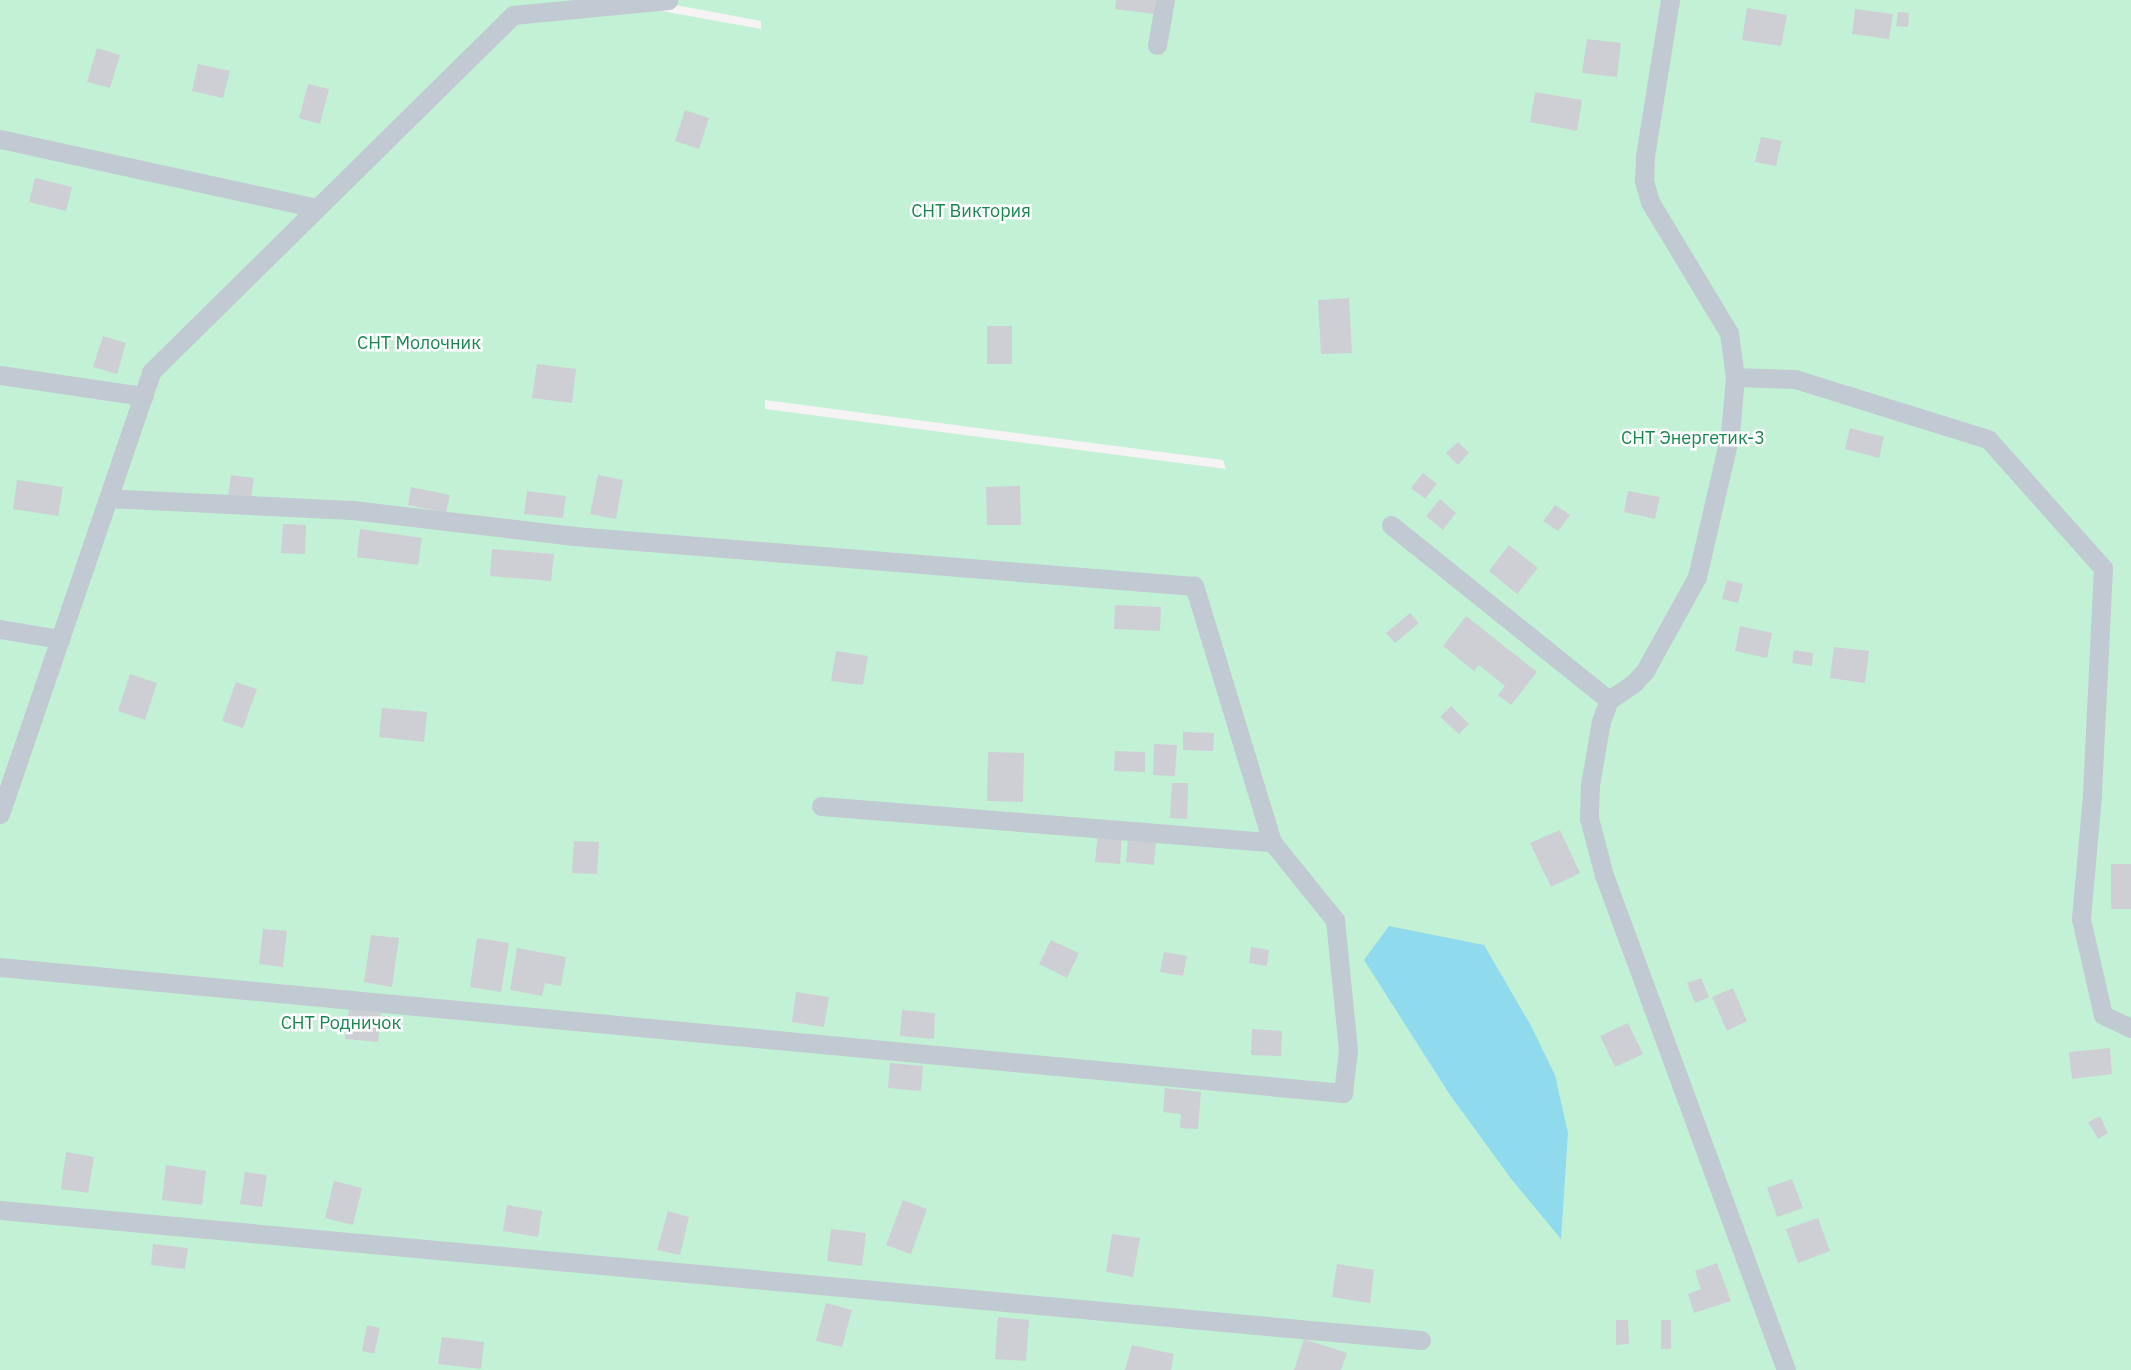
<!DOCTYPE html>
<html>
<head>
<meta charset="utf-8">
<style>
	body { margin:0 }
	#map { position:relative; width:2131px; height:1370px; overflow:hidden; background:#f5f3f3; font-family:"IBM Plex Sans",sans-serif }
	div>[style] { position:absolute }
	.green>* { inset:0; background:#c3f1d5 }
	.water>* { inset:0; background:#90daee }
	.building>* { inset:0; background:#cdcfd5 }
	.lane>* { height:19px; margin:-9.5px; padding:0 9.5px; transform-origin:9.5px; border-radius:9.5px; background:#c1cad2 }
	span { translate:-50% -50%; white-space:nowrap; text-align:center; line-height:1.15; -webkit-text-stroke:5px #fff; paint-order:stroke }
	.park-label { font-size:18px; color:#17864f }
</style>
</head>
<body>
<div id="map">
	<div class="green">
		<i style="clip-path:polygon(evenodd,0 0,601px 0,761px 29px,761px 21px,649px 0,2131px 0,2131px 1370px,0 1370px,0 0,765px 400px,1223px 460px,1226px 469px,765px 409px,765px 400px)"></i>
	</div>
	<div class="water">
		<i style="clip-path:polygon(1389px 926px,1484px 945px,1530px 1024px,1555px 1075px,1568px 1133px,1561px 1239px,1512px 1180px,1450px 1095px,1364px 960px)"></i>
	</div>
	<div class="building">
		<i style="clip-path:polygon(1116px 0,1156px 0,1154px 14px,1115px 9px)"></i>
		<i style="clip-path:polygon(1747px 8px,1787px 15px,1781px 46px,1742px 40px)"></i>
		<i style="clip-path:polygon(1855px 9px,1893px 14px,1889px 39px,1852px 34px)"></i>
		<i style="clip-path:polygon(1898px 12px,1909px 13px,1908px 27px,1896px 26px)"></i>
		<i style="clip-path:polygon(1587px 39px,1621px 43px,1617px 77px,1582px 73px)"></i>
		<i style="clip-path:polygon(97px 48px,120px 55px,110px 88px,87px 82px)"></i>
		<i style="clip-path:polygon(198px 64px,230px 71px,223px 98px,192px 91px)"></i>
		<i style="clip-path:polygon(308px 84px,329px 89px,320px 124px,299px 118px)"></i>
		<i style="clip-path:polygon(1535px 92px,1582px 100px,1577px 131px,1530px 122px)"></i>
		<i style="clip-path:polygon(685px 110px,709px 118px,699px 149px,675px 141px)"></i>
		<i style="clip-path:polygon(1761px 137px,1782px 141px,1776px 166px,1755px 162px)"></i>
		<i style="clip-path:polygon(35px 178px,72px 187px,66px 211px,29px 202px)"></i>
		<i style="clip-path:polygon(1349px 298px,1352px 353px,1321px 354px,1318px 300px)"></i>
		<i style="clip-path:polygon(987px 326px,1012px 326px,1012px 364px,987px 364px)"></i>
		<i style="clip-path:polygon(103px 336px,126px 343px,117px 374px,93px 367px)"></i>
		<i style="clip-path:polygon(537px 364px,576px 369px,572px 403px,532px 398px)"></i>
		<i style="clip-path:polygon(1850px 428px,1884px 437px,1879px 458px,1845px 449px)"></i>
		<i style="clip-path:polygon(1458px 442px,1469px 453px,1458px 465px,1446px 453px)"></i>
		<i style="clip-path:polygon(1423px 473px,1437px 484px,1425px 499px,1411px 488px)"></i>
		<i style="clip-path:polygon(231px 475px,254px 478px,251px 498px,228px 495px)"></i>
		<i style="clip-path:polygon(598px 475px,623px 480px,616px 519px,590px 514px)"></i>
		<i style="clip-path:polygon(17px 480px,63px 487px,58px 516px,13px 509px)"></i>
		<i style="clip-path:polygon(1020px 486px,1021px 525px,987px 525px,986px 487px)"></i>
		<i style="clip-path:polygon(411px 487px,450px 495px,446px 513px,408px 505px)"></i>
		<i style="clip-path:polygon(527px 491px,566px 496px,563px 518px,524px 514px)"></i>
		<i style="clip-path:polygon(1628px 491px,1660px 497px,1655px 519px,1624px 512px)"></i>
		<i style="clip-path:polygon(1440px 499px,1456px 513px,1443px 530px,1426px 516px)"></i>
		<i style="clip-path:polygon(1555px 505px,1570px 515px,1558px 531px,1543px 521px)"></i>
		<i style="clip-path:polygon(283px 524px,306px 525px,305px 554px,281px 553px)"></i>
		<i style="clip-path:polygon(360px 529px,422px 538px,418px 565px,357px 557px)"></i>
		<i style="clip-path:polygon(1509px 545px,1538px 568px,1517px 594px,1489px 571px)"></i>
		<i style="clip-path:polygon(492px 549px,554px 554px,551px 581px,490px 576px)"></i>
		<i style="clip-path:polygon(1727px 580px,1743px 584px,1738px 603px,1722px 599px)"></i>
		<i style="clip-path:polygon(1115px 605px,1161px 607px,1160px 631px,1114px 629px)"></i>
		<i style="clip-path:polygon(1410px 613px,1419px 623px,1395px 643px,1386px 633px)"></i>
		<i style="clip-path:polygon(1466px 616px,1537px 672px,1511px 705px,1498px 695px,1505px 686px,1479px 665px,1474px 671px,1443px 646px)"></i>
		<i style="clip-path:polygon(1740px 626px,1772px 633px,1767px 658px,1735px 651px)"></i>
		<i style="clip-path:polygon(1834px 647px,1869px 651px,1865px 683px,1830px 678px)"></i>
		<i style="clip-path:polygon(1794px 650px,1813px 653px,1812px 666px,1792px 663px)"></i>
		<i style="clip-path:polygon(836px 651px,868px 656px,863px 685px,831px 681px)"></i>
		<i style="clip-path:polygon(130px 674px,157px 683px,145px 720px,118px 711px)"></i>
		<i style="clip-path:polygon(236px 682px,257px 689px,243px 728px,222px 721px)"></i>
		<i style="clip-path:polygon(1451px 706px,1469px 724px,1459px 734px,1440px 717px)"></i>
		<i style="clip-path:polygon(382px 708px,427px 712px,424px 742px,379px 737px)"></i>
		<i style="clip-path:polygon(1183px 732px,1214px 733px,1213px 751px,1183px 750px)"></i>
		<i style="clip-path:polygon(1154px 744px,1177px 745px,1175px 776px,1153px 775px)"></i>
		<i style="clip-path:polygon(1115px 751px,1145px 752px,1145px 772px,1114px 771px)"></i>
		<i style="clip-path:polygon(988px 752px,1024px 753px,1023px 802px,987px 801px)"></i>
		<i style="clip-path:polygon(1172px 783px,1188px 783px,1187px 819px,1170px 818px)"></i>
		<i style="clip-path:polygon(1560px 830px,1580px 873px,1551px 887px,1530px 843px)"></i>
		<i style="clip-path:polygon(1098px 832px,1122px 834px,1120px 864px,1095px 862px)"></i>
		<i style="clip-path:polygon(1128px 838px,1156px 840px,1154px 865px,1126px 862px)"></i>
		<i style="clip-path:polygon(574px 841px,599px 842px,597px 874px,572px 873px)"></i>
		<i style="clip-path:polygon(2111px 864px,2131px 864px,2131px 909px,2111px 909px)"></i>
		<i style="clip-path:polygon(263px 929px,287px 931px,283px 967px,259px 964px)"></i>
		<i style="clip-path:polygon(371px 935px,399px 938px,392px 987px,364px 982px)"></i>
		<i style="clip-path:polygon(477px 938px,509px 943px,501px 992px,470px 987px)"></i>
		<i style="clip-path:polygon(1051px 940px,1079px 953px,1067px 978px,1039px 964px)"></i>
		<i style="clip-path:polygon(1251px 947px,1269px 950px,1267px 966px,1249px 963px)"></i>
		<i style="clip-path:polygon(517px 948px,566px 957px,561px 986px,545px 983px,542px 996px,510px 990px)"></i>
		<i style="clip-path:polygon(1164px 952px,1187px 956px,1183px 976px,1160px 972px)"></i>
		<i style="clip-path:polygon(1701px 978px,1709px 997px,1695px 1003px,1687px 983px)"></i>
		<i style="clip-path:polygon(1733px 988px,1747px 1021px,1727px 1031px,1712px 997px)"></i>
		<i style="clip-path:polygon(796px 992px,829px 997px,824px 1027px,792px 1022px)"></i>
		<i style="clip-path:polygon(349px 1009px,381px 1013px,378px 1042px,345px 1039px)"></i>
		<i style="clip-path:polygon(902px 1010px,935px 1013px,934px 1039px,900px 1036px)"></i>
		<i style="clip-path:polygon(1628px 1023px,1643px 1054px,1615px 1067px,1600px 1036px)"></i>
		<i style="clip-path:polygon(1252px 1029px,1282px 1031px,1281px 1056px,1251px 1055px)"></i>
		<i style="clip-path:polygon(2110px 1048px,2112px 1074px,2072px 1079px,2069px 1052px)"></i>
		<i style="clip-path:polygon(890px 1063px,923px 1066px,921px 1091px,888px 1088px)"></i>
		<i style="clip-path:polygon(1165px 1088px,1201px 1092px,1198px 1129px,1180px 1128px,1181px 1114px,1163px 1112px)"></i>
		<i style="clip-path:polygon(2100px 1116px,2108px 1133px,2098px 1139px,2088px 1122px)"></i>
		<i style="clip-path:polygon(66px 1152px,94px 1157px,88px 1193px,61px 1189px)"></i>
		<i style="clip-path:polygon(166px 1165px,206px 1171px,202px 1205px,162px 1200px)"></i>
		<i style="clip-path:polygon(245px 1172px,267px 1175px,262px 1207px,240px 1204px)"></i>
		<i style="clip-path:polygon(1792px 1179px,1803px 1208px,1777px 1217px,1767px 1188px)"></i>
		<i style="clip-path:polygon(334px 1181px,362px 1188px,353px 1225px,325px 1218px)"></i>
		<i style="clip-path:polygon(903px 1200px,927px 1209px,911px 1254px,886px 1245px)"></i>
		<i style="clip-path:polygon(507px 1205px,542px 1211px,538px 1237px,503px 1231px)"></i>
		<i style="clip-path:polygon(668px 1211px,689px 1217px,680px 1255px,657px 1250px)"></i>
		<i style="clip-path:polygon(1818px 1218px,1830px 1251px,1798px 1263px,1786px 1229px)"></i>
		<i style="clip-path:polygon(831px 1229px,866px 1233px,862px 1266px,827px 1261px)"></i>
		<i style="clip-path:polygon(1112px 1234px,1140px 1238px,1133px 1277px,1106px 1272px)"></i>
		<i style="clip-path:polygon(153px 1244px,188px 1248px,185px 1269px,151px 1265px)"></i>
		<i style="clip-path:polygon(1717px 1263px,1731px 1301px,1694px 1313px,1688px 1294px,1701px 1289px,1695px 1271px)"></i>
		<i style="clip-path:polygon(1337px 1264px,1374px 1270px,1370px 1303px,1332px 1297px)"></i>
		<i style="clip-path:polygon(826px 1303px,852px 1310px,842px 1347px,816px 1341px)"></i>
		<i style="clip-path:polygon(998px 1317px,1029px 1320px,1026px 1361px,995px 1359px)"></i>
		<i style="clip-path:polygon(1616px 1320px,1628px 1320px,1629px 1344px,1616px 1345px)"></i>
		<i style="clip-path:polygon(1661px 1320px,1671px 1320px,1671px 1349px,1661px 1349px)"></i>
		<i style="clip-path:polygon(367px 1325px,380px 1328px,374px 1354px,362px 1351px)"></i>
		<i style="clip-path:polygon(442px 1337px,484px 1342px,481px 1369px,438px 1364px)"></i>
		<i style="clip-path:polygon(1304px 1339px,1347px 1353px,1341px 1370px,1294px 1370px)"></i>
		<i style="clip-path:polygon(1132px 1345px,1174px 1354px,1171px 1370px,1125px 1370px)"></i>
	</div>
	<div class="lane">
		<i style="left:1670px;top:0;width:158px;rotate:99.1deg"></i>
		<i style="left:1645px;top:156px;width:25px;rotate:92deg"></i>
		<i style="left:1644px;top:181px;width:22px;rotate:74deg"></i>
		<i style="left:1650px;top:202px;width:153px;rotate:58.9deg"></i>
		<i style="left:1729px;top:333px;width:44px;rotate:82.2deg"></i>
		<i style="left:1735px;top:377px;width:57px;rotate:95deg"></i>
		<i style="left:1730px;top:434px;width:147px;rotate:103deg"></i>
		<i style="left:1697px;top:577px;width:107px;rotate:119deg"></i>
		<i style="left:1645px;top:671px;width:16px;rotate:133deg"></i>
		<i style="left:1634px;top:683px;width:30px;rotate:146deg"></i>
		<i style="left:1609px;top:700px;width:22px;rotate:111deg"></i>
		<i style="left:1601px;top:721px;width:65px;rotate:99.8deg"></i>
		<i style="left:1590px;top:785px;width:33px;rotate:92deg"></i>
		<i style="left:1589px;top:818px;width:59px;rotate:75.3deg"></i>
		<i style="left:1604px;top:875px;width:527px;rotate:69.81deg"></i>
		<i style="left:1157px;top:45px;width:46px;rotate:-79.9deg"></i>
		<i style="left:0;top:139px;width:323px;rotate:12.3deg"></i>
		<i style="left:0;top:375px;width:145px;rotate:8.4deg"></i>
		<i style="left:1735px;top:377px;width:60px;rotate:1.9deg"></i>
		<i style="left:1795px;top:379px;width:202px;rotate:17.3deg"></i>
		<i style="left:1988px;top:439px;width:173px;rotate:48.3deg"></i>
		<i style="left:2103px;top:568px;width:227px;rotate:92.8deg"></i>
		<i style="left:2092px;top:795px;width:124px;rotate:95.1deg"></i>
		<i style="left:2081px;top:919px;width:98px;rotate:77.1deg"></i>
		<i style="left:2103px;top:1015px;width:31px;rotate:25deg"></i>
		<i style="left:1391px;top:525px;width:280px;rotate:38.8deg"></i>
		<i style="left:0;top:629px;width:61px;rotate:9.5deg"></i>
		<i style="left:821px;top:806px;width:452px;rotate:4.6deg"></i>
		<i style="left:0;top:814px;width:467px;rotate:-71.1deg"></i>
		<i style="left:151px;top:372px;width:508px;rotate:-44.6deg"></i>
		<i style="left:513px;top:15px;width:156px;rotate:-5.5deg"></i>
		<i style="left:0;top:967px;width:1349px;rotate:5.36deg"></i>
		<i style="left:1343px;top:1093px;width:43px;rotate:-83.4deg"></i>
		<i style="left:1348px;top:1050px;width:131px;rotate:-95.7deg"></i>
		<i style="left:1335px;top:920px;width:100px;rotate:-128.9deg"></i>
		<i style="left:1272px;top:842px;width:268px;rotate:-106.9deg"></i>
		<i style="left:1194px;top:586px;width:622px;rotate:-175.39deg"></i>
		<i style="left:574px;top:536px;width:225px;rotate:-173.3deg"></i>
		<i style="left:351px;top:510px;width:243px;rotate:-177.2deg"></i>
		<i style="left:0;top:1210px;width:1427px;rotate:5.23deg"></i>
	</div>
	<div class="park-label">
		<span style="left:971px;top:211px">СНТ Виктория</span>
		<span style="left:419px;top:343px">СНТ Молочник</span>
		<span style="left:1693px;top:438px">СНТ Энергетик-3</span>
		<span style="left:341px;top:1023px">СНТ Родничок</span>
	</div>
</div>
</body>
</html>
